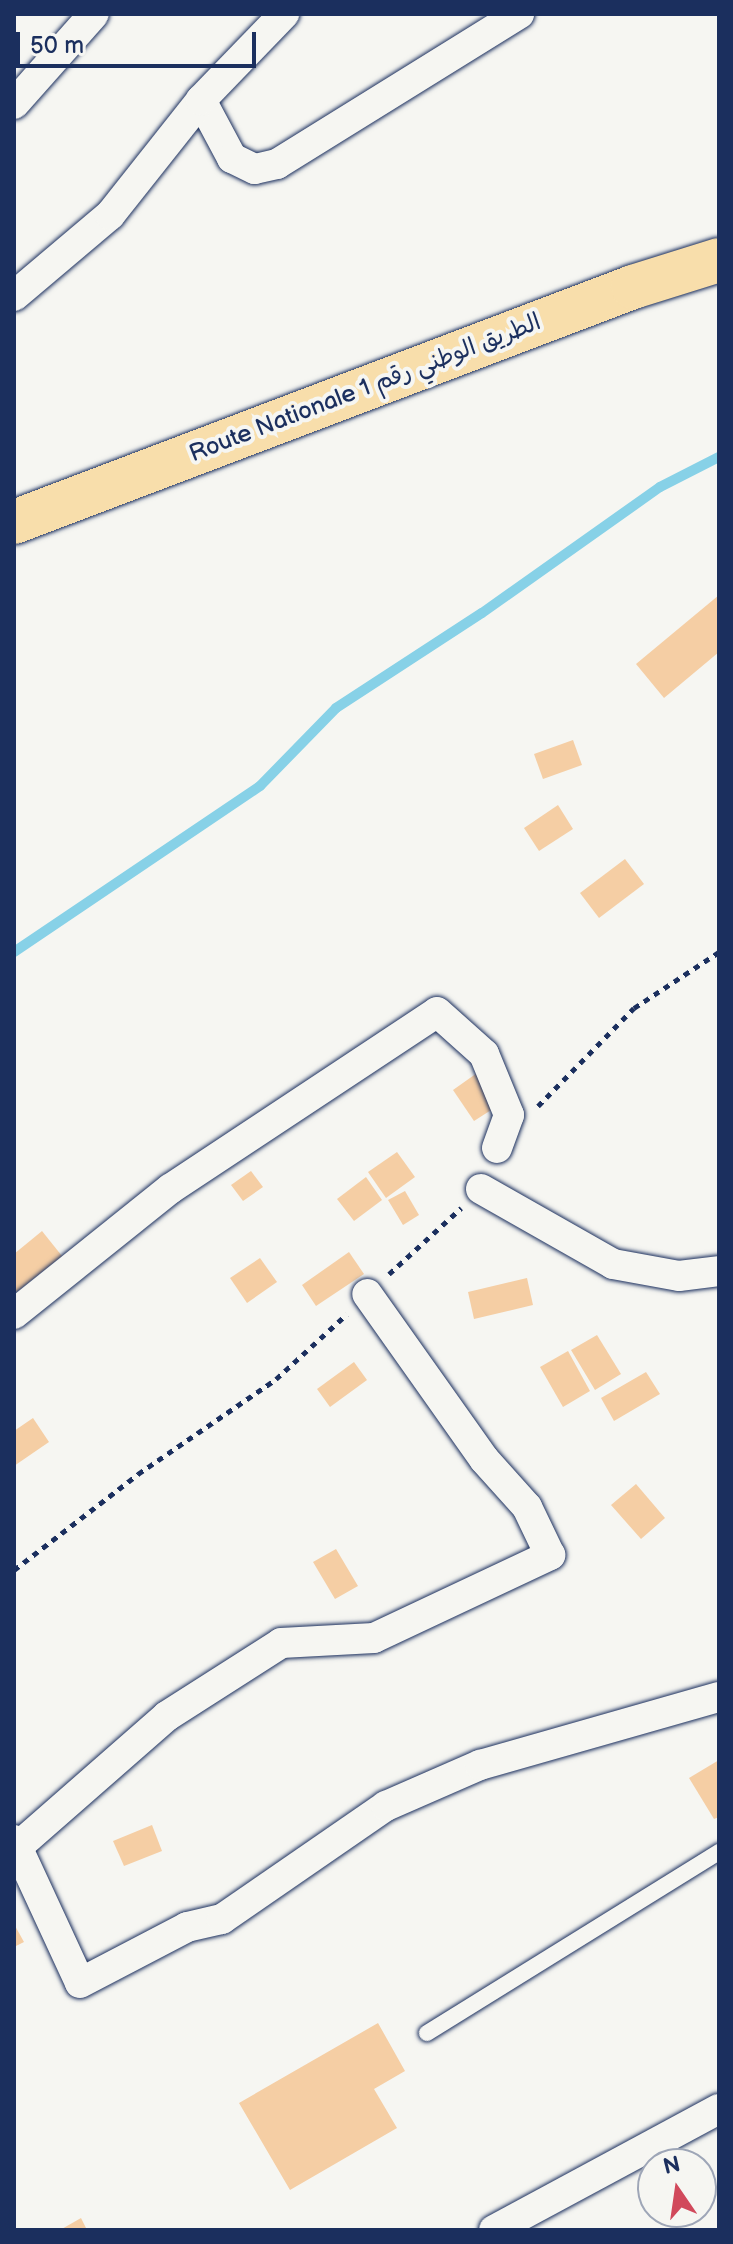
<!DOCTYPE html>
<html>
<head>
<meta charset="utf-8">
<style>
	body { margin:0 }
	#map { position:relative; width:733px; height:2244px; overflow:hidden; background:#f6f6f2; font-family:"Balsamiq Sans","Playpen Sans Arabic",sans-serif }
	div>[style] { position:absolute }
	.stream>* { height:10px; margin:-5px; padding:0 5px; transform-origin:5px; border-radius:5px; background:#87d1e7 }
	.building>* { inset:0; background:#f5cea4 }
	.path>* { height:5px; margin-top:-2.5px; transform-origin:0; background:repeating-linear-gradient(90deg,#1b2f5e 0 6px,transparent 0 12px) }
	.roads { filter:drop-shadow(0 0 2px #1b2f5e) drop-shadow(0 0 2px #1b2f5e) }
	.lane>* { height:16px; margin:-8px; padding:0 8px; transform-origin:8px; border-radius:8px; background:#f6f6f2 }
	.street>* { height:30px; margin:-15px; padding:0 15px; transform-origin:15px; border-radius:15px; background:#f6f6f2 }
	.highway>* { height:44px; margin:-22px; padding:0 22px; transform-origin:22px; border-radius:22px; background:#f8deab }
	span { translate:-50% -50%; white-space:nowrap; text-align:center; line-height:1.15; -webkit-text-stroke:8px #f6f6f2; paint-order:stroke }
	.street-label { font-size:24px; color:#1b2f5e }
	.frame { position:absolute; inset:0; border:16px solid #1b2f5e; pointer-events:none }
	.north { position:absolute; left:637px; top:2148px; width:80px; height:80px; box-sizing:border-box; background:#f6f6f2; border:2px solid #9ea6b7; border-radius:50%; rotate:347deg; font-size:22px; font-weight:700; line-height:32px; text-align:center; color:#1b2f5e }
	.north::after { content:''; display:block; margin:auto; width:28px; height:36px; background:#d1495b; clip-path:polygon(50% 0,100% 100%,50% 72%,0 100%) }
	.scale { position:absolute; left:16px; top:32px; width:240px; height:36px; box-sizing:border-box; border:4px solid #1b2f5e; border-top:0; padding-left:10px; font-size:24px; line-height:28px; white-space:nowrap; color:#1b2f5e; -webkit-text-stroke:6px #f6f6f2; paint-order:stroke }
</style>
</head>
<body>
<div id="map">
	<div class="stream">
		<i style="left:14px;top:952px;width:297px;rotate:-34deg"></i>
		<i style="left:260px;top:786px;width:109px;rotate:-45.7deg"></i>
		<i style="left:336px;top:708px;width:174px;rotate:-33.1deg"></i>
		<i style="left:482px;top:613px;width:218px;rotate:-35.3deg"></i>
		<i style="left:660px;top:487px;width:66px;rotate:-27deg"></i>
	</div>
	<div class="building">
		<i style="clip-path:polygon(719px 595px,719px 652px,664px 698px,636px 664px)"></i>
		<i style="clip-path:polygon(573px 740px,582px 765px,543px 779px,534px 754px)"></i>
		<i style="clip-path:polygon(558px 805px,573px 829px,539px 851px,524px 828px)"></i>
		<i style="clip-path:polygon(625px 859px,644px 884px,599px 918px,580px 893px)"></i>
		<i style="clip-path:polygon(477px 1073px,499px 1105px,474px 1121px,453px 1090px)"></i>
		<i style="clip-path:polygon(397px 1152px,415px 1177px,386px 1198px,368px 1172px)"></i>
		<i style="clip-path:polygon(251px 1171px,263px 1187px,243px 1201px,231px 1185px)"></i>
		<i style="clip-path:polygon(366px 1177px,382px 1200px,354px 1221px,337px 1199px)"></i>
		<i style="clip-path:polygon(405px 1191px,419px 1215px,403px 1225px,388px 1200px)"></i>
		<i style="clip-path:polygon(42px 1231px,62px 1256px,14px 1294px,14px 1254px)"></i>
		<i style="clip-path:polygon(349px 1252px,364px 1274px,316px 1306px,302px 1285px)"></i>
		<i style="clip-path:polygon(260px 1258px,277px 1282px,247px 1303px,230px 1278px)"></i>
		<i style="clip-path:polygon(527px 1278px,533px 1305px,474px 1319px,468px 1292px)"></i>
		<i style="clip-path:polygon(597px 1335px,621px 1374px,595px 1390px,571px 1350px)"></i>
		<i style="clip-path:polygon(568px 1351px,590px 1391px,563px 1407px,540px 1367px)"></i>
		<i style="clip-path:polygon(354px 1362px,367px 1380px,330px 1407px,317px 1389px)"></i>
		<i style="clip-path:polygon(646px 1372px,660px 1394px,614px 1421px,601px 1398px)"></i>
		<i style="clip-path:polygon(33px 1418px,49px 1442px,14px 1466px,14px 1431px)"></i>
		<i style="clip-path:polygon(636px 1484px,665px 1518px,641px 1539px,611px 1505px)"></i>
		<i style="clip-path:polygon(336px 1549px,358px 1586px,335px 1599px,313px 1562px)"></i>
		<i style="clip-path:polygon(719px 1760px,719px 1817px,714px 1819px,689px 1778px)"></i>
		<i style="clip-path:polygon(152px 1825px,162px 1851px,124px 1866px,113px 1841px)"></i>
		<i style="clip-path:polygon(14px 1924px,24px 1942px,14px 1947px)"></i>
		<i style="clip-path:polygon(378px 2023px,405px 2071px,374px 2089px,397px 2128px,290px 2190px,239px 2103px)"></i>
		<i style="clip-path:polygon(81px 2218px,87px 2230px,60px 2230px)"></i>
	</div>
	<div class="path">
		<i style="left:538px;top:1106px;width:137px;rotate:-45.6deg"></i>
		<i style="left:634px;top:1008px;width:102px;rotate:-33.4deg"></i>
		<i style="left:389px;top:1274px;width:98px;rotate:-42.5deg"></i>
		<i style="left:14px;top:1570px;width:157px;rotate:-37.7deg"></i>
		<i style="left:138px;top:1474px;width:168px;rotate:-34.5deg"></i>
		<i style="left:276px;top:1379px;width:96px;rotate:-42.5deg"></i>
	</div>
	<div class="roads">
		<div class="lane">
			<i style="left:427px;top:2033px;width:344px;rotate:-31.8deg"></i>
		</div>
		<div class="street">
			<i style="left:201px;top:100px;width:66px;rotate:61.9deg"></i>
			<i style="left:232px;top:158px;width:25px;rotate:26deg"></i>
			<i style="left:255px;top:169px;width:23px;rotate:-13deg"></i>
			<i style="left:277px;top:164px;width:285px;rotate:-31.8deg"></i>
			<i style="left:14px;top:104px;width:120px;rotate:-48.4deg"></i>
			<i style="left:14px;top:296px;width:126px;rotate:-40.2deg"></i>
			<i style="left:110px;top:215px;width:147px;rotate:-51.6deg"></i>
			<i style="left:201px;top:100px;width:120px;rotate:-46deg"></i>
			<i style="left:481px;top:1189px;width:152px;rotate:29.6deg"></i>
			<i style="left:613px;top:1264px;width:67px;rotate:10.3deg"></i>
			<i style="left:679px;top:1276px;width:40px;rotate:-7.1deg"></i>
			<i style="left:14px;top:1314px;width:200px;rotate:-38.7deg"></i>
			<i style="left:170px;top:1189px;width:320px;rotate:-33.5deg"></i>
			<i style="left:437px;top:1012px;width:63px;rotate:41.8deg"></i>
			<i style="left:484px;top:1054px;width:66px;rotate:67.7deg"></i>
			<i style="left:509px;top:1115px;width:35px;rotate:110deg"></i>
			<i style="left:14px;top:1840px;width:157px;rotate:65.2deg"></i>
			<i style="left:80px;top:1983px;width:121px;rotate:-27.6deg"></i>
			<i style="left:187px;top:1927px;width:36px;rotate:-13deg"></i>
			<i style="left:222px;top:1919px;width:199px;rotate:-34.6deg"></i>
			<i style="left:386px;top:1806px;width:103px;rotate:-23.6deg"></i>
			<i style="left:480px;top:1765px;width:248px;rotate:-15.9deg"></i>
			<i style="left:14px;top:1850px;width:203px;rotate:-41.2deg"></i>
			<i style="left:167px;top:1716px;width:135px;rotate:-32.6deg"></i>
			<i style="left:281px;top:1643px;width:93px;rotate:-3.1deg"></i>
			<i style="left:374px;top:1638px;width:195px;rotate:-25.2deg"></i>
			<i style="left:550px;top:1555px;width:53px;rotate:-115.6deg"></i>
			<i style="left:527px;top:1507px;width:64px;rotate:-131.9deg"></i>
			<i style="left:484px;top:1459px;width:202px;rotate:-125.3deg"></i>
			<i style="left:494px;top:2230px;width:255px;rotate:-28.3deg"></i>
		</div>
		<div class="highway">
			<i style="left:14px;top:522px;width:662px;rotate:-20.79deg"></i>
			<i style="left:633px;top:287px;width:90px;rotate:-17.4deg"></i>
		</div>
	</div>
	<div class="street-label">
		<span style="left:365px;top:388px;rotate:-21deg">Route Nationale الطريق الوطني رقم 1</span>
	</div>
	<div class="frame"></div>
	<div class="north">N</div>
	<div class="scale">50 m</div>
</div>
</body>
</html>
